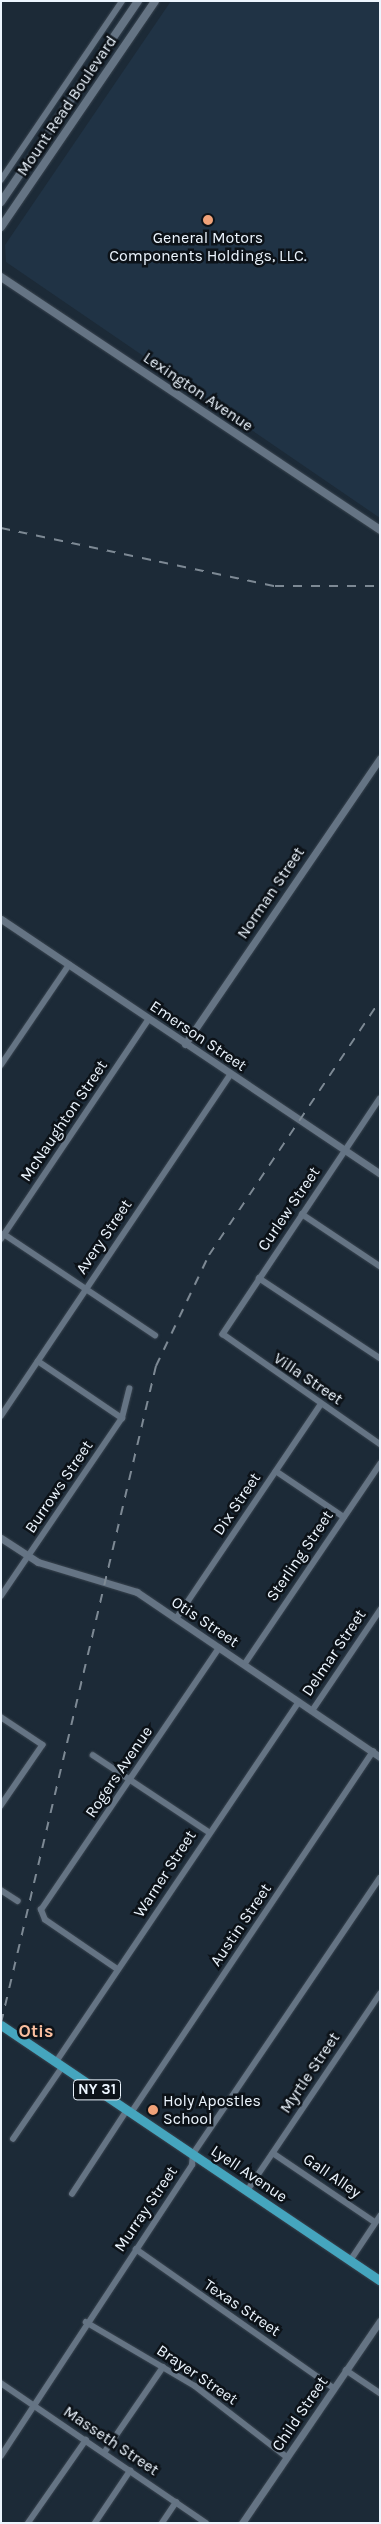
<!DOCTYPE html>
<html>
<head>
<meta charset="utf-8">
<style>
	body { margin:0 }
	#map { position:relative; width:381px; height:2524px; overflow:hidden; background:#1c2a37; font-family:Karla,sans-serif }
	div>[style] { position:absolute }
	.built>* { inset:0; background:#203345 }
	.roads { filter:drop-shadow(0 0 1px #39444f) drop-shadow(0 0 1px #39444f) }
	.minor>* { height:5.5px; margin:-2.75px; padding:0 2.75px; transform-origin:2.75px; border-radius:2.75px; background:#657484 }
	.tertiary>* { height:7px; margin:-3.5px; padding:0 3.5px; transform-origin:3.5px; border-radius:3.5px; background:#657484 }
	.secondary>* { height:8px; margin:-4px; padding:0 4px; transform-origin:4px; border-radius:4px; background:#657484 }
	.primary>* { height:9px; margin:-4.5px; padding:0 4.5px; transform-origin:4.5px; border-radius:4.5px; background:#45a5be }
	.rail>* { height:2px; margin-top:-1px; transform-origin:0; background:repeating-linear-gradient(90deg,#7d8994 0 9px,transparent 0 18px) }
	.dots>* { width:14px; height:14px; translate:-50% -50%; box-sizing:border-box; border:2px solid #0c1218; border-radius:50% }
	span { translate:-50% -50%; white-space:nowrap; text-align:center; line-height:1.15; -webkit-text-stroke:5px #0c1218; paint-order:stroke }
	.shield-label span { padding:1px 4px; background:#0c1218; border:1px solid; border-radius:4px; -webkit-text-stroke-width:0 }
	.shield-label { font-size:15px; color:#ecf5fe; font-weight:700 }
	.street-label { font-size:16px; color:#ecf5fe }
	.poi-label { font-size:16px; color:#ecf5fe }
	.left { translate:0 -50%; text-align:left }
	.neighbourhood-label { font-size:18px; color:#f9be9f; font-weight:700 }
	.frame { position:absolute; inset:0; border:2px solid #ecf5fe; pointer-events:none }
</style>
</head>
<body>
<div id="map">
	<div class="built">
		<i style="clip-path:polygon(171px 1px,380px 1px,380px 518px,6px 262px,5px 245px)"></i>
	</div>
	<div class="roads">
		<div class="minor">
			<i style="left:1px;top:180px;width:216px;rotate:-55.9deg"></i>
			<i style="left:1px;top:1065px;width:121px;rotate:-55.8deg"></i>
			<i style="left:380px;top:1099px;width:283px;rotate:123.7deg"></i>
			<i style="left:223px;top:1334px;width:192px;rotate:35deg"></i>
			<i style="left:302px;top:1214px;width:94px;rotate:33.7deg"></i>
			<i style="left:4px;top:1234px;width:182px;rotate:33.8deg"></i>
			<i style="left:1px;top:1239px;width:265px;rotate:-56.1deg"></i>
			<i style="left:259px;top:1278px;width:145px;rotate:33.5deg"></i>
			<i style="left:38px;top:1361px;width:102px;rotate:34.2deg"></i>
			<i style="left:1px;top:1416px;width:412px;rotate:-56.1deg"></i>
			<i style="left:276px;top:1471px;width:82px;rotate:34.1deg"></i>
			<i style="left:1px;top:1596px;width:215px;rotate:-55.8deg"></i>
			<i style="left:122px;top:1418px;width:30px;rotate:-76deg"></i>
			<i style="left:176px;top:1619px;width:259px;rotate:-56deg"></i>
			<i style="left:244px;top:1665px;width:243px;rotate:-55.9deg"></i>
			<i style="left:312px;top:1711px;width:122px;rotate:-56deg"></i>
			<i style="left:1px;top:1717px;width:50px;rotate:33.7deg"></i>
			<i style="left:43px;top:1745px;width:74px;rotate:124.5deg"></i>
			<i style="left:93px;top:1755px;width:139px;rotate:33.6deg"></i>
			<i style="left:1px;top:1890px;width:20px;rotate:33deg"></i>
			<i style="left:118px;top:1970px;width:88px;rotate:-145.6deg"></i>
			<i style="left:45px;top:1920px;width:11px;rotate:-112deg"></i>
			<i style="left:41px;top:1910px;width:317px;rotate:-55.8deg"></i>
			<i style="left:56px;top:2062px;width:434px;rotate:-56deg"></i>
			<i style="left:131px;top:2113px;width:435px;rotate:-56.2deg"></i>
			<i style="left:13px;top:2139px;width:88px;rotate:-55.6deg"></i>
			<i style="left:273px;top:2153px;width:123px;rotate:34.1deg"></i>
			<i style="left:247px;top:2191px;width:238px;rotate:-56deg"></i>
			<i style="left:72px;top:2194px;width:100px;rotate:-56.8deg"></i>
			<i style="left:136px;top:2249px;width:242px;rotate:35.1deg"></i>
			<i style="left:350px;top:2261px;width:54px;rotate:-56.3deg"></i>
			<i style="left:86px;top:2322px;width:126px;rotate:30.4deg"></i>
			<i style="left:195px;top:2386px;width:116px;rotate:37.7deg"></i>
			<i style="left:346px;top:2370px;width:41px;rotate:34.1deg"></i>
			<i style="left:1px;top:2383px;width:248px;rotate:34.3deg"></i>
			<i style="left:104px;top:2453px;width:104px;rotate:-55.5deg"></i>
			<i style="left:1px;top:2456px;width:348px;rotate:-56.7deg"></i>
			<i style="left:192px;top:2165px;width:11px;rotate:-85deg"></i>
			<i style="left:193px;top:2154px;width:333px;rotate:-55.9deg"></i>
			<i style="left:28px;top:2523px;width:101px;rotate:-55.1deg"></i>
			<i style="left:95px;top:2523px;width:63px;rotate:-56.1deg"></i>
			<i style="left:162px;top:2523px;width:25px;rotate:-56deg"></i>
		</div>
		<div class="tertiary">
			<i style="left:1px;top:919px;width:457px;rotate:33.9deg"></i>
			<i style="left:185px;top:1044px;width:346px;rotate:-55.7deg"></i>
			<i style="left:1px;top:1538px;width:44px;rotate:33deg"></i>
			<i style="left:38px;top:1562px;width:103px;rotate:16.9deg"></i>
			<i style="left:137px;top:1592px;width:294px;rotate:34.2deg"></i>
			<i style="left:242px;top:2523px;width:245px;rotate:-55.7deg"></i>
		</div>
		<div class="secondary">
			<i style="left:1px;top:202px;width:243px;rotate:-55.7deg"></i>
			<i style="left:1px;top:227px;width:273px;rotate:-55.7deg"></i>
			<i style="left:1px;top:277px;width:456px;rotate:33.7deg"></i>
		</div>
		<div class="primary">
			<i style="left:1px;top:2025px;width:457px;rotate:34deg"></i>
		</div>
	</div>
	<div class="rail">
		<i style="left:1px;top:528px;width:280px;rotate:12deg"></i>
		<i style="left:275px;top:586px;width:105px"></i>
		<i style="left:1px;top:2023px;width:675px;rotate:-76.73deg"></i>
		<i style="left:156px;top:1366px;width:123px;rotate:-64.5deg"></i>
		<i style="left:209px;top:1255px;width:306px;rotate:-56.1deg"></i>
	</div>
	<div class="dots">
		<i style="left:208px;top:220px;background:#f0a279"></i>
		<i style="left:153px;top:2110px;background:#f0a279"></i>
	</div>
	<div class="shield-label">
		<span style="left:97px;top:2090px">NY 31</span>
	</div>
	<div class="street-label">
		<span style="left:67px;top:106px;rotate:-56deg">Mount Read Boulevard</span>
		<span style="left:198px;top:392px;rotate:34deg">Lexington Avenue</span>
		<span style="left:271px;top:893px;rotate:-56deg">Norman Street</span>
		<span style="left:198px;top:1036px;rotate:34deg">Emerson Street</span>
		<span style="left:64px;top:1121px;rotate:-56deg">McNaughton Street</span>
		<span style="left:289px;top:1209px;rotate:-56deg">Curlew Street</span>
		<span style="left:104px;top:1237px;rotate:-56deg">Avery Street</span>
		<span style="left:308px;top:1379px;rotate:34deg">Villa Street</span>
		<span style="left:59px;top:1487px;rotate:-56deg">Burrows Street</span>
		<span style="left:237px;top:1504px;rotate:-56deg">Dix Street</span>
		<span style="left:300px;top:1556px;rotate:-56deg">Sterling Street</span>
		<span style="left:205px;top:1622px;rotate:34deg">Otis Street</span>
		<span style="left:334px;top:1653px;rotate:-56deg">Delmar Street</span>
		<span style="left:119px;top:1772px;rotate:-56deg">Rogers Avenue</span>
		<span style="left:165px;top:1874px;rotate:-57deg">Warner Street</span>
		<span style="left:241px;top:1925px;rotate:-56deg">Austin Street</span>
		<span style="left:310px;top:2073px;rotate:-56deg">Myrtle Street</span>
		<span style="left:249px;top:2174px;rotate:34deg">Lyell Avenue</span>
		<span style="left:332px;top:2176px;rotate:34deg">Gall Alley</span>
		<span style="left:146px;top:2209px;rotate:-56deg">Murray Street</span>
		<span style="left:242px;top:2308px;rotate:34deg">Texas Street</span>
		<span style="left:197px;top:2375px;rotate:34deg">Brayer Street</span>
		<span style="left:300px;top:2414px;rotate:-56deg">Child Street</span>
		<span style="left:111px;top:2441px;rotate:34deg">Masseth Street</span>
	</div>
	<div class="poi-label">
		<span style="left:208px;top:247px">General Motors<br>Components Holdings, LLC.</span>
		<span class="left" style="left:163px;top:2110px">Holy Apostles<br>School</span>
	</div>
	<div class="neighbourhood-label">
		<span style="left:36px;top:2031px">Otis</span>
	</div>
	<div class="frame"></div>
</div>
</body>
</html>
